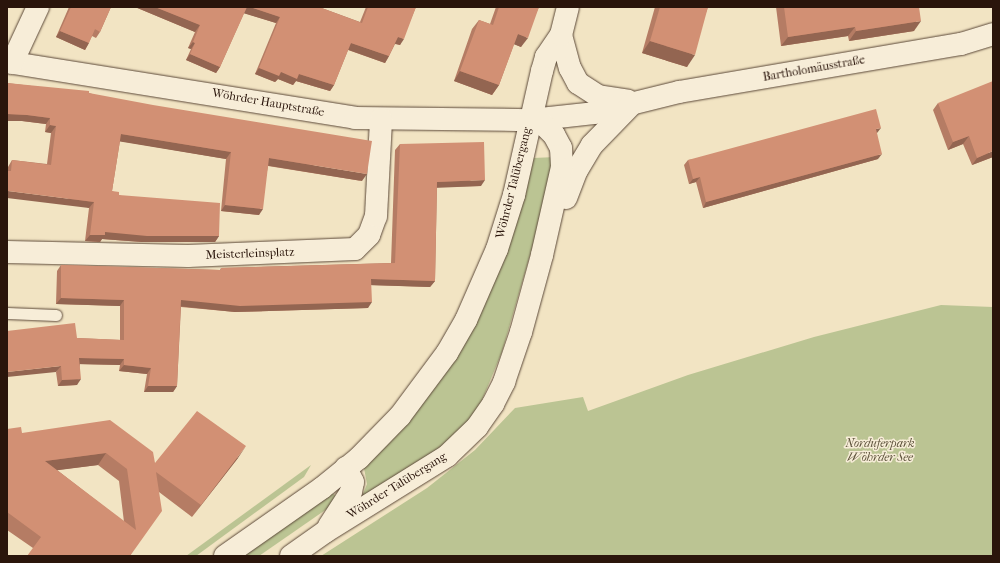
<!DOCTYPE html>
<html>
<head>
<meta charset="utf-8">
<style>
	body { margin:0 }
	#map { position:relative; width:1000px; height:563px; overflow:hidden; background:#f2e4c3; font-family:"IM FELL French Canon",serif }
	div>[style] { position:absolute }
	.green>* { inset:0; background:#bbc493 }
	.roads { filter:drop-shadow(0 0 1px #5c4939) drop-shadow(0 0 1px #5c4939) }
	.lane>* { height:11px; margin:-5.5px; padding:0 5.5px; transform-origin:5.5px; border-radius:5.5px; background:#f7edd8 }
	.street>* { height:22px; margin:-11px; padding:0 11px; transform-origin:11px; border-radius:11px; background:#f7edd8 }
	.secondary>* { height:22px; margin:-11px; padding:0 11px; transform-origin:11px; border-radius:11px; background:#f7edd8 }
	.wall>* { inset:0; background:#b57c64 }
	.shaded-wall>* { inset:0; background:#936551 }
	.building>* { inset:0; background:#d29074 }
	span { translate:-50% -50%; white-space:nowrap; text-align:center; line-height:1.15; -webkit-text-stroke:3px #f7edd8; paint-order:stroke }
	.street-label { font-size:12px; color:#2a150b }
	.park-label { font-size:12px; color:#5d523b; font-style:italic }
	.frame { position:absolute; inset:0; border:8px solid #2a150b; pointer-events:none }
</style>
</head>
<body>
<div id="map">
	<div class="green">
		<i style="clip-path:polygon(556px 157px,551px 183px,502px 352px,480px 405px,467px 423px,439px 449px,361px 499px,367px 484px,363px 463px,425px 398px,533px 158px)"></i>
		<i style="clip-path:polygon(941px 305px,993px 307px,993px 556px,321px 556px,427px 488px,475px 450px,515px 408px,583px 397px,588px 411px,688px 375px,814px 337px)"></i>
		<i style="clip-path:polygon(311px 465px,304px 477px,196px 556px,186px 556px)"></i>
		<i style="clip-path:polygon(331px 492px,337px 497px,334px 504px,259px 556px,241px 556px)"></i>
	</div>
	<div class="roads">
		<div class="lane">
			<i style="left:7px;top:313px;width:49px;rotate:2.3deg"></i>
		</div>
		<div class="street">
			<i style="left:7px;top:62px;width:352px;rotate:9.1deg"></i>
			<i style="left:355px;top:118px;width:175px;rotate:0.7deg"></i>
			<i style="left:12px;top:63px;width:62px;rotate:-65.1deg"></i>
			<i style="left:7px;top:252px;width:181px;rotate:1.3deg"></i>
			<i style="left:188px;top:256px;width:167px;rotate:-2.4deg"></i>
			<i style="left:355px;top:249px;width:20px;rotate:-45deg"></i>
			<i style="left:369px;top:235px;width:20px;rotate:-70deg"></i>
			<i style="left:376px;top:216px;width:97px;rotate:-87deg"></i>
		</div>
		<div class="secondary">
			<i style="left:561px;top:35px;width:34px;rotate:75deg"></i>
			<i style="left:570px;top:68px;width:17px;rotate:62deg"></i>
			<i style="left:578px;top:83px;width:24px;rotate:33deg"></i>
			<i style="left:598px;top:96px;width:30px;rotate:9deg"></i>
			<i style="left:531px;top:120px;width:63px;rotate:-6.3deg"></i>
			<i style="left:594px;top:113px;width:88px;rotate:-13.9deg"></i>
			<i style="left:679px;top:92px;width:286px;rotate:-9.7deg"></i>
			<i style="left:961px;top:44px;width:34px;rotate:-17deg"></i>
			<i style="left:566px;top:198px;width:30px;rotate:-69deg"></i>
			<i style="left:577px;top:170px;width:29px;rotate:-59deg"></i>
			<i style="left:592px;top:145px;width:56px;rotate:-45.7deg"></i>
			<i style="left:329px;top:526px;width:40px;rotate:-57.1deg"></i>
			<i style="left:351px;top:492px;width:10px;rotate:-79deg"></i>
			<i style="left:353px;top:482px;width:16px;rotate:-117deg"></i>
			<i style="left:225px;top:556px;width:118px;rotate:-35deg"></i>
			<i style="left:322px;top:488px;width:48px;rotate:-39deg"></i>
			<i style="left:359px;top:458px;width:59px;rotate:-45.7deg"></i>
			<i style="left:400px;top:416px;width:79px;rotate:-53.3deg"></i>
			<i style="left:447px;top:353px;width:38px;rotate:-60deg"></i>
			<i style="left:466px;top:320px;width:77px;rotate:-66.4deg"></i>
			<i style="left:497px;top:249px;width:57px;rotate:-72.5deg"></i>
			<i style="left:514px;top:195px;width:127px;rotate:-77.3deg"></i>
			<i style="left:542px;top:71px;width:15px;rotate:-74deg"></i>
			<i style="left:546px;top:57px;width:27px;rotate:-56deg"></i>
			<i style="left:561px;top:35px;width:29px;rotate:-76deg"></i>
			<i style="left:291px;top:556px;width:42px;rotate:-35.2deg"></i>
			<i style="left:325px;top:532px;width:144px;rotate:-31.9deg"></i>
			<i style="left:447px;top:456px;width:42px;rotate:-44deg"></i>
			<i style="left:477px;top:427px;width:28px;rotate:-55deg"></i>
			<i style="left:493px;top:404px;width:25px;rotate:-63deg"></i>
			<i style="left:504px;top:382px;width:53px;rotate:-71.2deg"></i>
			<i style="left:521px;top:332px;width:80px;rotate:-74.7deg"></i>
			<i style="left:542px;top:255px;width:90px;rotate:-77.2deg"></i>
			<i style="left:562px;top:167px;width:19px;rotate:-93deg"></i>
			<i style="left:561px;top:148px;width:15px;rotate:-118deg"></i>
			<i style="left:554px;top:135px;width:14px;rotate:-135deg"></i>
			<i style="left:544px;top:125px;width:15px;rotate:-160deg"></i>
		</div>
	</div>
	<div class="wall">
		<i style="clip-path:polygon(69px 7px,111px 7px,100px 32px,96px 38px,92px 36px,85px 50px,56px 37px)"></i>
		<i style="clip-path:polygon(135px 7px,319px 7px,360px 22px,366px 7px,416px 7px,400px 45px,395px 44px,389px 56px,385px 63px,348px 50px,334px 85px,330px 91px,296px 81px,293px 85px,278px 79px,275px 82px,255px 74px,276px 23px,244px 13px,220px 67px,216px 73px,186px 60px,191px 49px,188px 48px,195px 32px)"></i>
		<i style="clip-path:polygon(496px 7px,539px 7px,521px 47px,514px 44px,499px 85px,492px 95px,454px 81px,472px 29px,479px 20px,490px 24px)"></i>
		<i style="clip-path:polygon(655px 7px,708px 7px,687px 67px,642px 53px)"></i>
		<i style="clip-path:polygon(776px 7px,919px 7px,914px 31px,849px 41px,848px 36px,781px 46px)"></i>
		<i style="clip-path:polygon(7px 83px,89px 93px,362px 181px,268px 166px,259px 215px,221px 211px,226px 159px,120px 141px,112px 191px,119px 195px,219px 236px,215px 242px,142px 242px,102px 239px,100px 242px,85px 241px,89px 208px,7px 171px,8px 167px,12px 160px,47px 164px,51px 133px,45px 132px,46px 124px,22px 121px,7px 121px)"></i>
		<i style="clip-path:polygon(938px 103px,993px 157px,972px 165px,963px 144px,948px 150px,933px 110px)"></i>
		<i style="clip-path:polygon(877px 133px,878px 159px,703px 208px,696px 182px,689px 184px,684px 165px,688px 160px)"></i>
		<i style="clip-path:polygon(400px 144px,481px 186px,437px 187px,435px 281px,430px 287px,371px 285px,368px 308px,235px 312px,181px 307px,177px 386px,173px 392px,144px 392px,147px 374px,119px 371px,120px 365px,80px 364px,77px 385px,58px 386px,56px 372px,77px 338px,120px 340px,120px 306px,56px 304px,57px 271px,61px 265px,220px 270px,221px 268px,391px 263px,395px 150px)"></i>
		<i style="clip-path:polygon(evenodd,7px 429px,22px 433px,155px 463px,238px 458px,192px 517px,159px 492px,130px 556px,33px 548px,7px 530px,7px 429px,98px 465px,119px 481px,124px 522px,57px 470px,98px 465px)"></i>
	</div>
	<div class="shaded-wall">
		<i style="clip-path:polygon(135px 7px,155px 7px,200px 25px,195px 32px)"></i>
		<i style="clip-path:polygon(247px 7px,250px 7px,280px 17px,276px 23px,243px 13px)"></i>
		<i style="clip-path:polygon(921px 21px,914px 31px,849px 41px,856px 31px)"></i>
		<i style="clip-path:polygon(855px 27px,848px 36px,781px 46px,788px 37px)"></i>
		<i style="clip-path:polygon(60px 31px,89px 43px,85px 50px,56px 37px)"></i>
		<i style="clip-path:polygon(518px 34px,528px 38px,521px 47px,511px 43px)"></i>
		<i style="clip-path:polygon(398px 37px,404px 39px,400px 45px,393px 43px)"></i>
		<i style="clip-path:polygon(650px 41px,695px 55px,687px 67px,642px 53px)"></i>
		<i style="clip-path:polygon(193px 42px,195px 43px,191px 49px,188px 48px)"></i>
		<i style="clip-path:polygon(351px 43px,389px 56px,385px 63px,346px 49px)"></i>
		<i style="clip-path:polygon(190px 54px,220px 67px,216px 73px,186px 60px)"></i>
		<i style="clip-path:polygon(259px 68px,299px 74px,334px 85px,330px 91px,296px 81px,293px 85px,278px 79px,275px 82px,255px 74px)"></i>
		<i style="clip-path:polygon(460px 71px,499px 85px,492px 95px,454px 81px)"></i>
		<i style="clip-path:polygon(7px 114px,27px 115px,50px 118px,46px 124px,22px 121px,7px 121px)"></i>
		<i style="clip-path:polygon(50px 125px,56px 126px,51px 133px,45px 132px)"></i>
		<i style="clip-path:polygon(881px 128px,877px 133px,872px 134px,876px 129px)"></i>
		<i style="clip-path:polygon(121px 134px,231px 152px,226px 159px,117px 141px)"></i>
		<i style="clip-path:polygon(969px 136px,963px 144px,948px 150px,953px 142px)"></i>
		<i style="clip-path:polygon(993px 151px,993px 157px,972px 165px,977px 158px)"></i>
		<i style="clip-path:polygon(882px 154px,878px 159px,703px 208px,706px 202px)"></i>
		<i style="clip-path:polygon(269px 158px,367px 174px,362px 181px,264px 165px)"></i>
		<i style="clip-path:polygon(700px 177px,696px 182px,689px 184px,693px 179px)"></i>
		<i style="clip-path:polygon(485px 180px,481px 186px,433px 188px,437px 182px)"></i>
		<i style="clip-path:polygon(8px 191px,94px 202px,89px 208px,7px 198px)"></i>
		<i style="clip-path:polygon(225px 205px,263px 209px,259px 215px,221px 211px)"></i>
		<i style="clip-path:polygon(105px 232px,219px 236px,215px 242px,142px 242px,102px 239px,100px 242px,85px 241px,90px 235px)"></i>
		<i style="clip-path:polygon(371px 279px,435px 281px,430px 287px,367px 285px)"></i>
		<i style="clip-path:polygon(61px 298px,124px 300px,120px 306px,56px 304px)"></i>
		<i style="clip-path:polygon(181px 300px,372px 302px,368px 308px,235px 312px,177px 306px)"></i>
		<i style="clip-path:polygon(79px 358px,124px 359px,120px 365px,75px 364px)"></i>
		<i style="clip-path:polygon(124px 365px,151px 368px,147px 374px,119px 371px)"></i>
		<i style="clip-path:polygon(61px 366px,56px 372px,7px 377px,7px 372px)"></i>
		<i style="clip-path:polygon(81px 379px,77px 385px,58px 386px,62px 380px)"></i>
		<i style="clip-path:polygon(148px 386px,177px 386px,173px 392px,144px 392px)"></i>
		<i style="clip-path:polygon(246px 446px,238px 458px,192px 517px,201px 505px)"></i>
		<i style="clip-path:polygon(106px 453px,98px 465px,36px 473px,45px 461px)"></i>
	</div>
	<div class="building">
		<i style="clip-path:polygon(71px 7px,111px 7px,100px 32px,95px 29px,89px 43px,60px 31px)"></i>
		<i style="clip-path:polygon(155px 7px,247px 7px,220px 67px,190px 54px,195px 43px,193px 42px,200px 25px)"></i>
		<i style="clip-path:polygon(250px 7px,319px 7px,362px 23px,368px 7px,416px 7px,404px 39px,398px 37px,389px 56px,351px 43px,334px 85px,299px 74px,297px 79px,281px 72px,279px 76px,259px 68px,280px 17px)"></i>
		<i style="clip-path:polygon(499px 7px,539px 7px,528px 38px,518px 34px,499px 85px,460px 71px,479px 20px,493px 25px)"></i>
		<i style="clip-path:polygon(660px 7px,708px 7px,695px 55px,650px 41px)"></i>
		<i style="clip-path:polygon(784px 7px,919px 7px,921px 21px,856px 31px,855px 27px,788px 37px)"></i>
		<i style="clip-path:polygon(993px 81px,993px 151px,977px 158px,969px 136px,953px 142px,938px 103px)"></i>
		<i style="clip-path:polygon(7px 83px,89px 91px,89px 93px,153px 105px,372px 141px,371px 147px,367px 174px,269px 158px,263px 209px,225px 205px,231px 152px,121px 134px,112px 191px,119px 192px,119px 195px,220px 203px,219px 236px,147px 236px,105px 232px,105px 235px,90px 235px,94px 202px,8px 191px,7px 202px,7px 171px,11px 171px,12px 160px,51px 165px,56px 126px,50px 125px,50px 118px,27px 115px,7px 114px)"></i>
		<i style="clip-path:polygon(876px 109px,881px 128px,876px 129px,882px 154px,706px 202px,700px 177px,693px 179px,688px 160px)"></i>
		<i style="clip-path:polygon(484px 142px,485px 180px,437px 182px,435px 281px,371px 279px,372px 302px,240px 306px,181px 300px,177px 386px,148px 386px,151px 368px,124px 365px,124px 359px,79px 358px,81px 379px,62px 380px,61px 366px,7px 372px,7px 331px,75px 323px,77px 338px,124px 340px,124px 300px,61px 298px,61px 265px,221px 270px,221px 268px,395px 263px,400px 144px)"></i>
		<i style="clip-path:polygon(evenodd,197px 411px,246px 446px,201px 505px,156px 472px,162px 511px,130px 556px,27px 556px,41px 537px,7px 512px,7px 429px,21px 427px,22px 433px,110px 420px,153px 452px,155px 463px,197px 411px,106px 453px,127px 469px,136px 530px,45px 461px,106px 453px)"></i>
	</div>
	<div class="street-label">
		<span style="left:814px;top:69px;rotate:-10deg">Bartholomäusstraße</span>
		<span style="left:268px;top:103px;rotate:10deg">Wöhrder Hauptstraße</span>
		<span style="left:514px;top:183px;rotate:-76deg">Wöhrder Talübergang</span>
		<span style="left:250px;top:254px;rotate:-2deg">Meisterleinsplatz</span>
		<span style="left:397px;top:486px;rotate:-32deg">Wöhrder Talübergang</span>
	</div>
	<div class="park-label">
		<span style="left:880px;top:451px">Norduferpark<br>Wöhrder See</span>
	</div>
	<div class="frame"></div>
</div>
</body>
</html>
